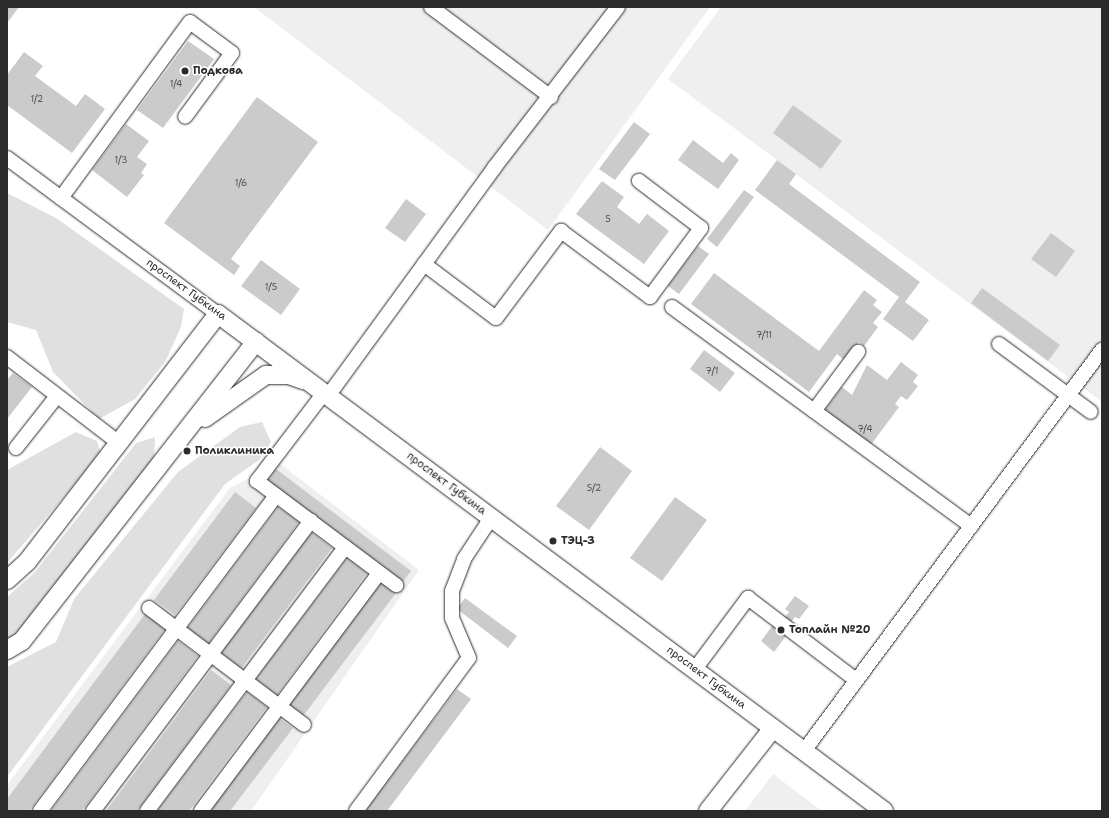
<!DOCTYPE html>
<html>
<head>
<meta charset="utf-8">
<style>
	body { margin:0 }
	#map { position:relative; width:1109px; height:818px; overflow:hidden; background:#fff; font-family:"Shantell Sans",sans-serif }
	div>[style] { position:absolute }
	.built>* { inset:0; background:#efefef }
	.green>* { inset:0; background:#e0e0e0 }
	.building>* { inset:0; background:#cbcbcb }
	.roads { filter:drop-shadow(0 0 1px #2b2b2b) drop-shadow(0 0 1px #2b2b2b) }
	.minor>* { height:14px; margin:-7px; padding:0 7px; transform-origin:7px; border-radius:7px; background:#fff }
	.major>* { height:18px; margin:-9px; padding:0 9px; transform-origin:9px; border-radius:9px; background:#fff }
	.dots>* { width:11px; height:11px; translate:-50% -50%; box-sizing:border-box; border:2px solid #fff; border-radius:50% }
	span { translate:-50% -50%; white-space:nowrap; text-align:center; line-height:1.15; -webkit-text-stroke:3px #fff; paint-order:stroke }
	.number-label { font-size:9px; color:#535353 }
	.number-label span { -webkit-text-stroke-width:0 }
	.poi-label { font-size:11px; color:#2b2b2b; font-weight:700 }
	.left { translate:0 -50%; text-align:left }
	.street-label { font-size:11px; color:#2b2b2b }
	.frame { position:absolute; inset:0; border:8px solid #2b2b2b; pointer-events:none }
</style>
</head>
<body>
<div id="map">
	<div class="built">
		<i style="clip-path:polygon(254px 7px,710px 7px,548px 230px)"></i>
		<i style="clip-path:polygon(721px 7px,1102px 7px,1102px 402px,668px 79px)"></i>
		<i style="clip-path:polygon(279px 463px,419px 570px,251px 811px,7px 811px,7px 785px,230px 488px)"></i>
		<i style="clip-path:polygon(773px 774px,822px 811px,745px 811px)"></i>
	</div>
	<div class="green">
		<i style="clip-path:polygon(7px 193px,56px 218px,184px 309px,181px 327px,165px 362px,135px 399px,99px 419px,53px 372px,36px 330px,7px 322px)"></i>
		<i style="clip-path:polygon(262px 422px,271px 442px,259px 460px,225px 484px,7px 777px,7px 667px,56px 642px,74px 599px,178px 472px,240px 427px)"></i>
		<i style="clip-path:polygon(76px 432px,97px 441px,101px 454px,7px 563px,7px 470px)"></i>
		<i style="clip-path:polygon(155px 437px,154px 460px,17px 635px,7px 641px,7px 597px,35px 572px,136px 443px)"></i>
	</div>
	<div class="building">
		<i style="clip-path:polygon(7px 7px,19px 7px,7px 23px)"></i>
		<i style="clip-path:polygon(188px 41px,214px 59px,163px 128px,137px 110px)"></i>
		<i style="clip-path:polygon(24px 52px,43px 66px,35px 76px,76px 106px,85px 94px,105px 109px,72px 153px,7px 105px,7px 75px)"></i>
		<i style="clip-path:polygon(257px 97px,318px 142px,231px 259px,240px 266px,234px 275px,164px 223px)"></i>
		<i style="clip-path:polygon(793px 105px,842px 141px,821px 169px,773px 133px)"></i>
		<i style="clip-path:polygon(634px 122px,650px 134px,615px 180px,599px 169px)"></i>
		<i style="clip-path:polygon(126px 124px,149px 141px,137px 157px,147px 164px,141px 173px,144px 175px,127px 197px,92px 170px)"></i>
		<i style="clip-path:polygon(693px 140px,723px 163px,731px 153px,739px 160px,718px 189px,678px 160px)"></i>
		<i style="clip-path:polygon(777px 160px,796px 174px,789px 184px,920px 282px,905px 302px,929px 320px,913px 341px,883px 319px,899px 297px,755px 190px)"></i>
		<i style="clip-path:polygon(602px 181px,624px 197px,617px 207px,639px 224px,647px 214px,669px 231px,644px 264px,576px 214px)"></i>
		<i style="clip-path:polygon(744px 190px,754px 197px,717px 247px,707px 239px)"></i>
		<i style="clip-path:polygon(406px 199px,426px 214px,405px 242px,385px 228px)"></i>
		<i style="clip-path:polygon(1051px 233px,1075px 251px,1056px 277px,1031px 259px)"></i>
		<i style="clip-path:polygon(698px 246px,709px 254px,679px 294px,668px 286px)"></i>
		<i style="clip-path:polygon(261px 260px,300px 289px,281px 315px,241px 286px)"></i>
		<i style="clip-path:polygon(714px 273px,819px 351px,864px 290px,877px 300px,873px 305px,882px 312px,873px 323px,878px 327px,864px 346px,859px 342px,845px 361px,837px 354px,809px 392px,691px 304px)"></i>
		<i style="clip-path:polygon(982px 288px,1060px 345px,1048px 361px,971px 303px)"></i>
		<i style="clip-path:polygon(704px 350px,735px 373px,720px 392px,690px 369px)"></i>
		<i style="clip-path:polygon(901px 362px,918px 375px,913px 382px,918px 386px,907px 400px,901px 396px,895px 404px,899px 407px,870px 446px,824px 411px,842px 387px,852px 395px,867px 365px,887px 380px)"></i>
		<i style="clip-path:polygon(13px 373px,32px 387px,7px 419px,7px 380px)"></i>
		<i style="clip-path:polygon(600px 447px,632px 471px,589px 530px,556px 506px)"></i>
		<i style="clip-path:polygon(276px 469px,411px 571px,402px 583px,267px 481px)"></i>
		<i style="clip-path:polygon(235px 492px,256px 508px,175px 615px,154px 600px)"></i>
		<i style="clip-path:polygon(675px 497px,707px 520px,662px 581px,630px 558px)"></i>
		<i style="clip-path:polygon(278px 507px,299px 522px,208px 644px,187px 629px)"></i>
		<i style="clip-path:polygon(311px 532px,332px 548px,240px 670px,220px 654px)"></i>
		<i style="clip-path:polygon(347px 558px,367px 573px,276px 696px,255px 680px)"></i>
		<i style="clip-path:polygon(381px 582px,396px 593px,303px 716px,288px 705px)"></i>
		<i style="clip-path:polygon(795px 596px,809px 606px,799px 619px,795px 617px,791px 622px,795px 624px,774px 652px,761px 641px,781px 614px,785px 617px,789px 612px,785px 609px)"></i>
		<i style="clip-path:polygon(465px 598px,517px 636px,508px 648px,457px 609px)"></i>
		<i style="clip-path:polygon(145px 614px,165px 629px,29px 811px,7px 811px,7px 799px)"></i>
		<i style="clip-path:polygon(178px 641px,198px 656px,82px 811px,51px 811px)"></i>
		<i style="clip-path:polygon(211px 670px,231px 685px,137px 811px,106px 811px)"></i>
		<i style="clip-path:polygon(457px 689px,471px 699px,387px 811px,365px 811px)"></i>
		<i style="clip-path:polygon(247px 692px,267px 707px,189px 811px,157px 811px)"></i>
		<i style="clip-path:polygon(279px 718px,293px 728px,230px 811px,209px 811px)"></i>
	</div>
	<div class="roads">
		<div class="minor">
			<i style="left:431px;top:7px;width:150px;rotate:36.9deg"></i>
			<i style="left:7px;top:158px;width:262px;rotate:36.5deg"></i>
			<i style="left:61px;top:198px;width:218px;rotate:-53.8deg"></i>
			<i style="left:190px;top:22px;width:52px;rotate:36.4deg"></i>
			<i style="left:232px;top:53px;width:79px;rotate:126.3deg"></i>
			<i style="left:424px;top:264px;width:90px;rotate:36.9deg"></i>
			<i style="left:496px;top:318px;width:109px;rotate:-53.2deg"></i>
			<i style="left:561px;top:231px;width:111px;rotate:36.6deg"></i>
			<i style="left:650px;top:297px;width:86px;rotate:-53.5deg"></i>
			<i style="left:701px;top:228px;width:78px;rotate:-142.8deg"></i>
			<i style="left:672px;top:307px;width:371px;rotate:36.2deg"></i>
			<i style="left:999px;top:344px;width:114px;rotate:36.5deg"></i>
			<i style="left:7px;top:357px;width:141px;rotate:37.5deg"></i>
			<i style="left:324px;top:393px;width:111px;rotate:127.3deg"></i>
			<i style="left:257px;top:481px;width:174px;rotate:36.8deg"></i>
			<i style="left:328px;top:396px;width:282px;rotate:-53.9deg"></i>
			<i style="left:494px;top:168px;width:203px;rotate:-52.4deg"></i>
			<i style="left:814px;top:411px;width:74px;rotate:-53.3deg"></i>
			<i style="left:16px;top:448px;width:66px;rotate:-51.7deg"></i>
			<i style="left:149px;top:608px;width:194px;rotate:37deg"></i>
			<i style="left:695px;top:669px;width:89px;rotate:-53.3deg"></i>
			<i style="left:748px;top:598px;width:136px;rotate:37.2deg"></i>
			<i style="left:804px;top:751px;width:500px;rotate:-53.4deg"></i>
			<i style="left:40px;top:811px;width:394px;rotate:-53.2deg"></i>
			<i style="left:93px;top:811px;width:363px;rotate:-53.1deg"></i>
			<i style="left:147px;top:811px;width:330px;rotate:-53.1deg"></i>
			<i style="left:201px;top:811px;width:297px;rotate:-53.2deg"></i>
			<i style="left:356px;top:811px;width:190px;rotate:-53.6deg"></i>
			<i style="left:469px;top:658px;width:43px;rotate:-113deg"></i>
			<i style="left:452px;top:618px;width:27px;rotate:-90deg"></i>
			<i style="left:452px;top:591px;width:34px;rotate:-69deg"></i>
			<i style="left:464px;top:559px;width:49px;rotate:-56.6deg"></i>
		</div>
		<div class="major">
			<i style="left:205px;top:418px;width:75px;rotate:-35.2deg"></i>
			<i style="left:266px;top:375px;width:23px"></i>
			<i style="left:289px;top:375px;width:15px;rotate:20deg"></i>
			<i style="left:7px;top:580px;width:27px;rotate:-42deg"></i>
			<i style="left:27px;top:562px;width:313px;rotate:-52.4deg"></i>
			<i style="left:218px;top:314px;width:831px;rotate:36.73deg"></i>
			<i style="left:7px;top:650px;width:17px;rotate:-31deg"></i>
			<i style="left:22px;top:641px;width:380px;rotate:-52deg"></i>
			<i style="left:708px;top:811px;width:105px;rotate:-51.9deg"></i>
		</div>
	</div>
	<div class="dots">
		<i style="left:185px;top:71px;background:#2b2b2b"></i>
		<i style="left:187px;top:451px;background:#2b2b2b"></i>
		<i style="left:553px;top:541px;background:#2b2b2b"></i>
		<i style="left:781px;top:630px;background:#2b2b2b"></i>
	</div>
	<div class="number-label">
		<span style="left:176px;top:84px">1/4</span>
		<span style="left:37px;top:99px">1/2</span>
		<span style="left:121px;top:160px">1/3</span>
		<span style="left:241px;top:183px">1/6</span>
		<span style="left:608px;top:219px">5</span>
		<span style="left:271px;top:287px">1/5</span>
		<span style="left:764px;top:335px">7/11</span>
		<span style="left:712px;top:371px">7/1</span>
		<span style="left:865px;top:429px">7/4</span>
		<span style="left:594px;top:488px">5/2</span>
	</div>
	<div class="poi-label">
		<span class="left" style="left:193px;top:71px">Подкова</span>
		<span class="left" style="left:195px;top:451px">Поликлиника</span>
		<span class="left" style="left:561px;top:541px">ТЭЦ-3</span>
		<span class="left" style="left:789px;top:630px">Топлайн №20</span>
	</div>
	<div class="street-label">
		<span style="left:186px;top:290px;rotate:36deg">проспект Губкина</span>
		<span style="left:446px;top:484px;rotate:37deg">проспект Губкина</span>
		<span style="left:706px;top:678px;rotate:37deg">проспект Губкина</span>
	</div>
	<div class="frame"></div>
</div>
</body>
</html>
